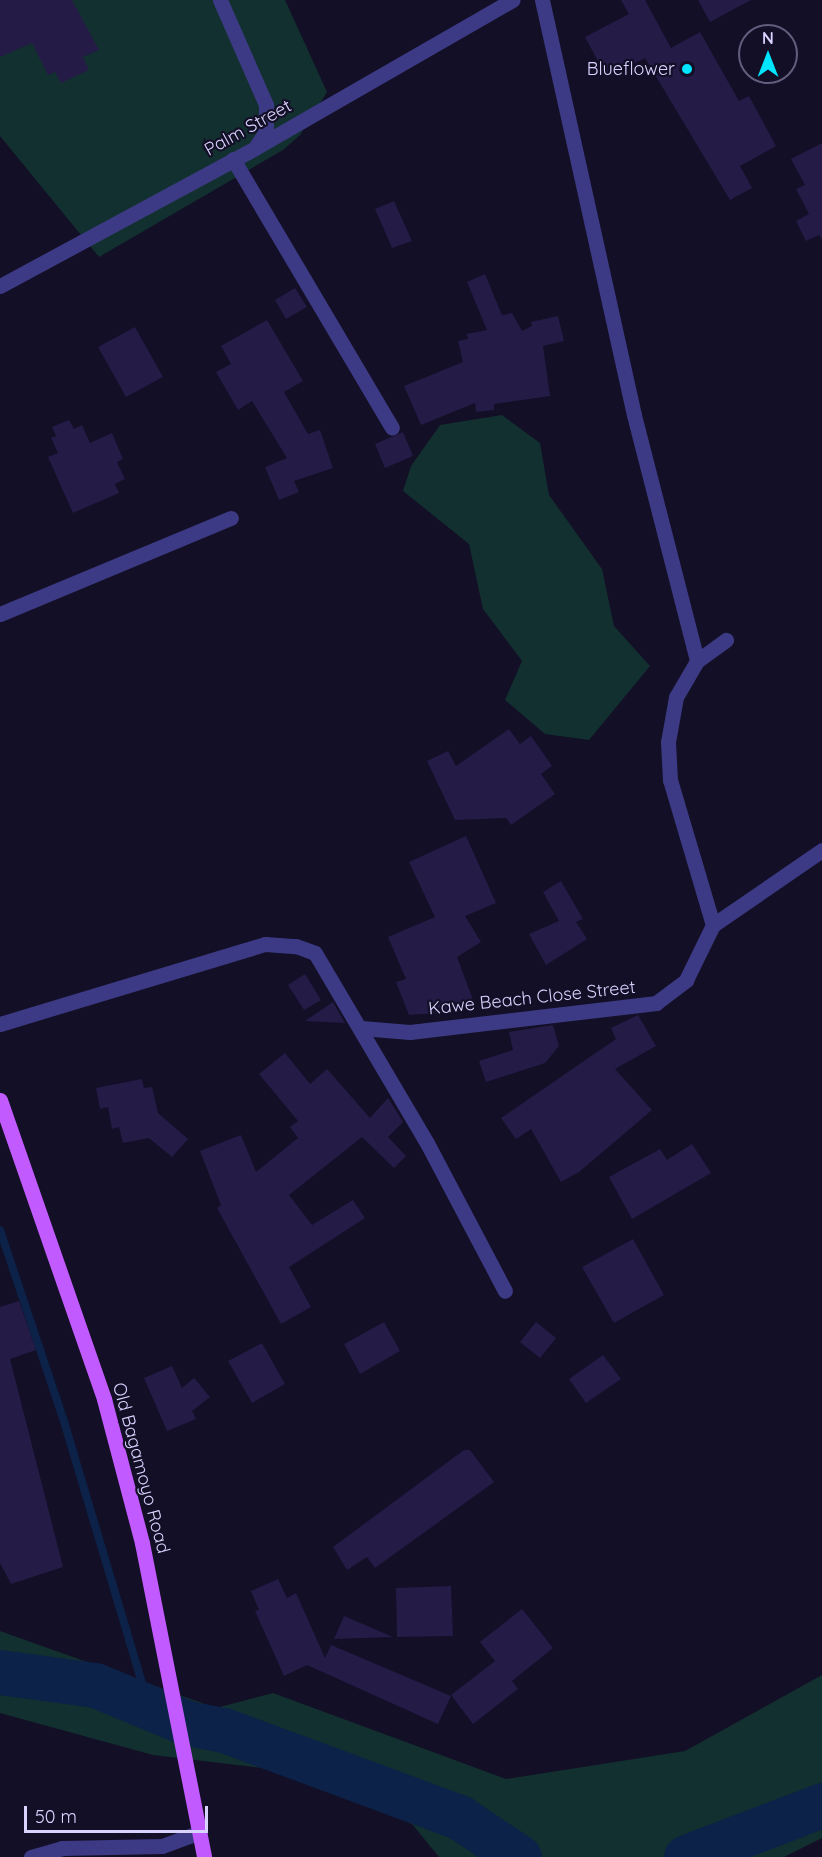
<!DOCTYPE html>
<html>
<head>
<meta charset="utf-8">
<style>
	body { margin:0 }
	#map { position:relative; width:822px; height:1857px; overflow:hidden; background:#130f26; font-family:Quicksand,sans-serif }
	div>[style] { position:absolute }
	.green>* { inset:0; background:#12302f }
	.stream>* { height:8px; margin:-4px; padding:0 4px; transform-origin:4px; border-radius:4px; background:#0c2248 }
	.river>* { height:45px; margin:-22.5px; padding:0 22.5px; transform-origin:22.5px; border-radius:22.5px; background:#0c2248 }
	.building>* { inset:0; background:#241b47 }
	.minor>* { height:15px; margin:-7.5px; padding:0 7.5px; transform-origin:7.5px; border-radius:7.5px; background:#3d3a85 }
	.primary>* { height:15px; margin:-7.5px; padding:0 7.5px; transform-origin:7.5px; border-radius:7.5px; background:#c25bff }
	.dots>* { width:16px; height:16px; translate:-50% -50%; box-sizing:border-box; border:3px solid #130f26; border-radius:50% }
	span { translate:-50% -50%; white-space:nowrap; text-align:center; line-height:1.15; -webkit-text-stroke:4.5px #130f26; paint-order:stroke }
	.poi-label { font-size:18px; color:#d9d4ff }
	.right { translate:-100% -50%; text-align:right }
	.street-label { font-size:18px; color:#d9d4ff }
	.north { position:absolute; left:738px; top:24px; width:60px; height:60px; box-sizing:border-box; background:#130f26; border:2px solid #625e7d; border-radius:50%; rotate:0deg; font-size:16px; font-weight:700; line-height:24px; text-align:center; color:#d9d4ff }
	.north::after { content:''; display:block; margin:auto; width:21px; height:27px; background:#00e5ff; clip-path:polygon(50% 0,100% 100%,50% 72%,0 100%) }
	.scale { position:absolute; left:24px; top:1806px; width:184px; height:27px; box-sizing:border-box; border:3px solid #d9d4ff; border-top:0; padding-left:8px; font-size:18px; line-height:21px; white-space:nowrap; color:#d9d4ff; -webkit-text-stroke:4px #130f26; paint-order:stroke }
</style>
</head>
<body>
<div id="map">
	<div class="green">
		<i style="clip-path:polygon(0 0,285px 0,327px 92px,300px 135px,283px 150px,99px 257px,0 136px)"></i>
		<i style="clip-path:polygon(502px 415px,540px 443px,549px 495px,602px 569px,614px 626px,650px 666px,589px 740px,545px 734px,505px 700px,522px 661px,483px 609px,469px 544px,403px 491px,411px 466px,440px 425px)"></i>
		<i style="clip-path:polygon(0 1631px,216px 1708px,273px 1693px,506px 1779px,685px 1751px,822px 1675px,822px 1838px,784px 1857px,439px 1857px,412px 1824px,295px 1772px,153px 1755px,0 1713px)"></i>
	</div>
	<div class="stream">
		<i style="left:0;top:1230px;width:198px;rotate:71.5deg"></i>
		<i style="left:63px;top:1418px;width:301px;rotate:73.4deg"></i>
	</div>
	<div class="river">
		<i style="left:0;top:1672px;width:96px;rotate:7.8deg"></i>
		<i style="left:95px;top:1685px;width:100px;rotate:22.4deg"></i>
		<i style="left:187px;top:1723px;width:38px;rotate:11deg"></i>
		<i style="left:224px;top:1730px;width:251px;rotate:20.3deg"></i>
		<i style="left:459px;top:1817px;width:72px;rotate:33.7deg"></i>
		<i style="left:686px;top:1857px;width:146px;rotate:-20.9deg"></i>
	</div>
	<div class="building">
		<i style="clip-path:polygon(0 0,72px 0,99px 50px,83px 57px,89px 70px,61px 83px,55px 72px,48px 75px,32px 43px,0 57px)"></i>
		<i style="clip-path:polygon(621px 0,645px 0,671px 48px,700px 32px,739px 101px,749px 96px,776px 146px,740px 166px,752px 188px,730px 200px,645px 58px,607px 78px,585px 37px,629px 14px)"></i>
		<i style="clip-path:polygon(698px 0,751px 0,710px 22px)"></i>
		<i style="clip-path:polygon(822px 143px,822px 240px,819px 235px,806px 241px,796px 221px,809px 214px,796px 189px,805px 185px,791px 159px)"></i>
		<i style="clip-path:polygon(394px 201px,412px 241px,392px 248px,375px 209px)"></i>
		<i style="clip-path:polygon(485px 274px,502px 315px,512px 313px,522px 331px,532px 326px,531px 322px,558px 316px,564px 341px,543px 346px,550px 396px,494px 404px,494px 410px,476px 412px,475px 403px,421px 425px,404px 386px,463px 362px,458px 341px,468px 339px,467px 334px,487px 330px,467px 282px)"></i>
		<i style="clip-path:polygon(295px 288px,307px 307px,286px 319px,275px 300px)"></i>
		<i style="clip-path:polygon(267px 320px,303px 381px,284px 392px,308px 434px,320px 430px,333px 468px,294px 481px,299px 492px,279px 500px,265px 467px,287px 458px,252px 401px,238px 410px,216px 372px,231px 364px,221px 346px)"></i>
		<i style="clip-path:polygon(135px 327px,163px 377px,126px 397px,98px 347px)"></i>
		<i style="clip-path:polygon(69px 420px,74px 429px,82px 425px,90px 443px,112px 433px,123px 459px,117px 462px,125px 479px,115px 484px,119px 493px,73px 513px,48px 457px,58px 453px,51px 438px,56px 436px,52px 427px)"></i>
		<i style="clip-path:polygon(403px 432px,413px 456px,385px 468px,375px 444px)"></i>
		<i style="clip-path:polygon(509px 729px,520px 744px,531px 736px,552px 766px,541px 774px,555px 794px,511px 825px,506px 818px,455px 820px,427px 761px,448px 751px,456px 766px)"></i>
		<i style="clip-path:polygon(466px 836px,496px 903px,465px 916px,481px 942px,457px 957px,473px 1000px,438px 1013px,409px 1015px,396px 982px,406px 979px,388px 937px,435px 917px,409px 862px)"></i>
		<i style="clip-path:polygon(561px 881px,583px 919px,576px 922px,587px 939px,546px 965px,529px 934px,559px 921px,543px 892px)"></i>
		<i style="clip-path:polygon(305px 974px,321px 1000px,304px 1010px,288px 985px)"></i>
		<i style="clip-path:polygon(333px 1002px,345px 1023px,305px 1021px)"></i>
		<i style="clip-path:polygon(638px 1015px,656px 1046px,615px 1069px,652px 1110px,579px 1172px,561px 1182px,531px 1129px,516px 1139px,501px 1118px,616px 1039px,611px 1028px)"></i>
		<i style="clip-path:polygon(553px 1025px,559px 1046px,545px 1063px,486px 1082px,479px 1061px,513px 1050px,509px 1032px)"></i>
		<i style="clip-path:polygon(285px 1053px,310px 1084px,327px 1069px,370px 1118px,388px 1098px,403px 1122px,388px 1137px,406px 1156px,394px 1168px,362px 1137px,289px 1195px,312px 1225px,353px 1200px,365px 1218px,289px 1267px,311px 1307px,281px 1324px,217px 1208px,221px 1205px,200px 1151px,241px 1135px,256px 1172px,298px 1138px,290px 1127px,298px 1121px,259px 1074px)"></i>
		<i style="clip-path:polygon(142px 1079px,144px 1088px,152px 1087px,158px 1113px,188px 1139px,172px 1157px,149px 1138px,123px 1143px,119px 1127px,112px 1129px,108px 1107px,100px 1109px,96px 1088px)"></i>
		<i style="clip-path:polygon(692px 1144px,711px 1173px,632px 1219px,609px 1177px,660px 1149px,667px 1160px)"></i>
		<i style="clip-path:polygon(633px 1239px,664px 1295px,614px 1323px,582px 1267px)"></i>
		<i style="clip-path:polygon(19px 1301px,36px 1350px,10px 1359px,63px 1567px,11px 1584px,0 1563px,0 1307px)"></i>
		<i style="clip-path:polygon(384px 1322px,400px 1351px,360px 1374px,344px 1344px)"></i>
		<i style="clip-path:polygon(536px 1322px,556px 1338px,540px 1358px,520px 1342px)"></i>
		<i style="clip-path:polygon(262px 1343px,285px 1384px,252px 1403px,228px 1361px)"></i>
		<i style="clip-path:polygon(603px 1355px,621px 1379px,586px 1403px,569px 1379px)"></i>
		<i style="clip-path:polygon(172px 1366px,182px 1388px,194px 1378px,210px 1397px,192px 1411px,196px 1419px,167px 1431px,144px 1378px)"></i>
		<i style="clip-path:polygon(464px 1450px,470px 1450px,494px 1482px,375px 1568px,367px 1557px,347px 1570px,333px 1547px)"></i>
		<i style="clip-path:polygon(278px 1579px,287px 1598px,296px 1593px,325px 1658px,331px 1645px,451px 1696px,438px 1724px,307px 1665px,284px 1676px,255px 1611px,259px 1610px,251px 1591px)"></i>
		<i style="clip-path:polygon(451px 1586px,453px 1636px,397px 1637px,396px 1588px)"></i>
		<i style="clip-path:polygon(522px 1609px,553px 1648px,512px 1681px,518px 1689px,473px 1724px,451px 1695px,495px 1661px,480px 1642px)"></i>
		<i style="clip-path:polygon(344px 1616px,393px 1637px,334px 1639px)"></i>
	</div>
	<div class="minor">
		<i style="left:220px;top:0;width:115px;rotate:66.3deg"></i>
		<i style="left:266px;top:105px;width:26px;rotate:90deg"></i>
		<i style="left:266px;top:131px;width:17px;rotate:123deg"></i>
		<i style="left:542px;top:0;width:425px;rotate:77.5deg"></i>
		<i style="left:634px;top:415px;width:254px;rotate:75.6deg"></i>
		<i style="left:233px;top:159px;width:312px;rotate:59.4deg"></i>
		<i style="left:0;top:286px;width:290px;rotate:-28.4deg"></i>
		<i style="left:255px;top:148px;width:297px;rotate:-29.9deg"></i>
		<i style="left:0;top:614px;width:250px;rotate:-22.6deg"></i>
		<i style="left:713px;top:925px;width:151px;rotate:-106.5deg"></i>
		<i style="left:670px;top:780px;width:38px;rotate:-93deg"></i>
		<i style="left:668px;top:742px;width:46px;rotate:-79.9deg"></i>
		<i style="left:676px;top:697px;width:42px;rotate:-59.7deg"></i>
		<i style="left:697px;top:661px;width:36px;rotate:-36deg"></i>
		<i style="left:0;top:1024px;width:277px;rotate:-16.8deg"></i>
		<i style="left:265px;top:944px;width:31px;rotate:4deg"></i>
		<i style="left:296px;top:946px;width:20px;rotate:20deg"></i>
		<i style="left:315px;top:953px;width:221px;rotate:59.5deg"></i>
		<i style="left:427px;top:1143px;width:167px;rotate:62.2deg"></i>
		<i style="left:361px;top:1028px;width:49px;rotate:4.7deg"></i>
		<i style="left:410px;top:1032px;width:248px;rotate:-6.7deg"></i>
		<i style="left:656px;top:1003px;width:38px;rotate:-37deg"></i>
		<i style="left:686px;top:980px;width:61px;rotate:-63.9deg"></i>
		<i style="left:713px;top:925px;width:132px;rotate:-34.5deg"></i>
		<i style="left:31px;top:1857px;width:32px;rotate:-16deg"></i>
		<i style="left:62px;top:1848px;width:100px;rotate:-1.1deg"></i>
		<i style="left:162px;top:1846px;width:40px;rotate:-20.2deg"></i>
	</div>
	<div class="primary">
		<i style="left:0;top:1100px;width:317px;rotate:70.8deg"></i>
		<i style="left:104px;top:1399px;width:149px;rotate:75.2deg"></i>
		<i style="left:142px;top:1543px;width:320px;rotate:78.8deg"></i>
	</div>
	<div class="dots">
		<i style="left:687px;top:69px;background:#00e5ff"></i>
	</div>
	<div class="poi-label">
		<span class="right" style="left:675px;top:69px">Blueflower</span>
	</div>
	<div class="street-label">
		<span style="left:248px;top:128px;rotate:-29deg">Palm Street</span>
		<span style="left:532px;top:998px;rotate:-6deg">Kawe Beach Close Street</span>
		<span style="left:141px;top:1468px;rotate:75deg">Old Bagamoyo Road</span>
	</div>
	<div class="north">N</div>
	<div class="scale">50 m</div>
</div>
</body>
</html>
